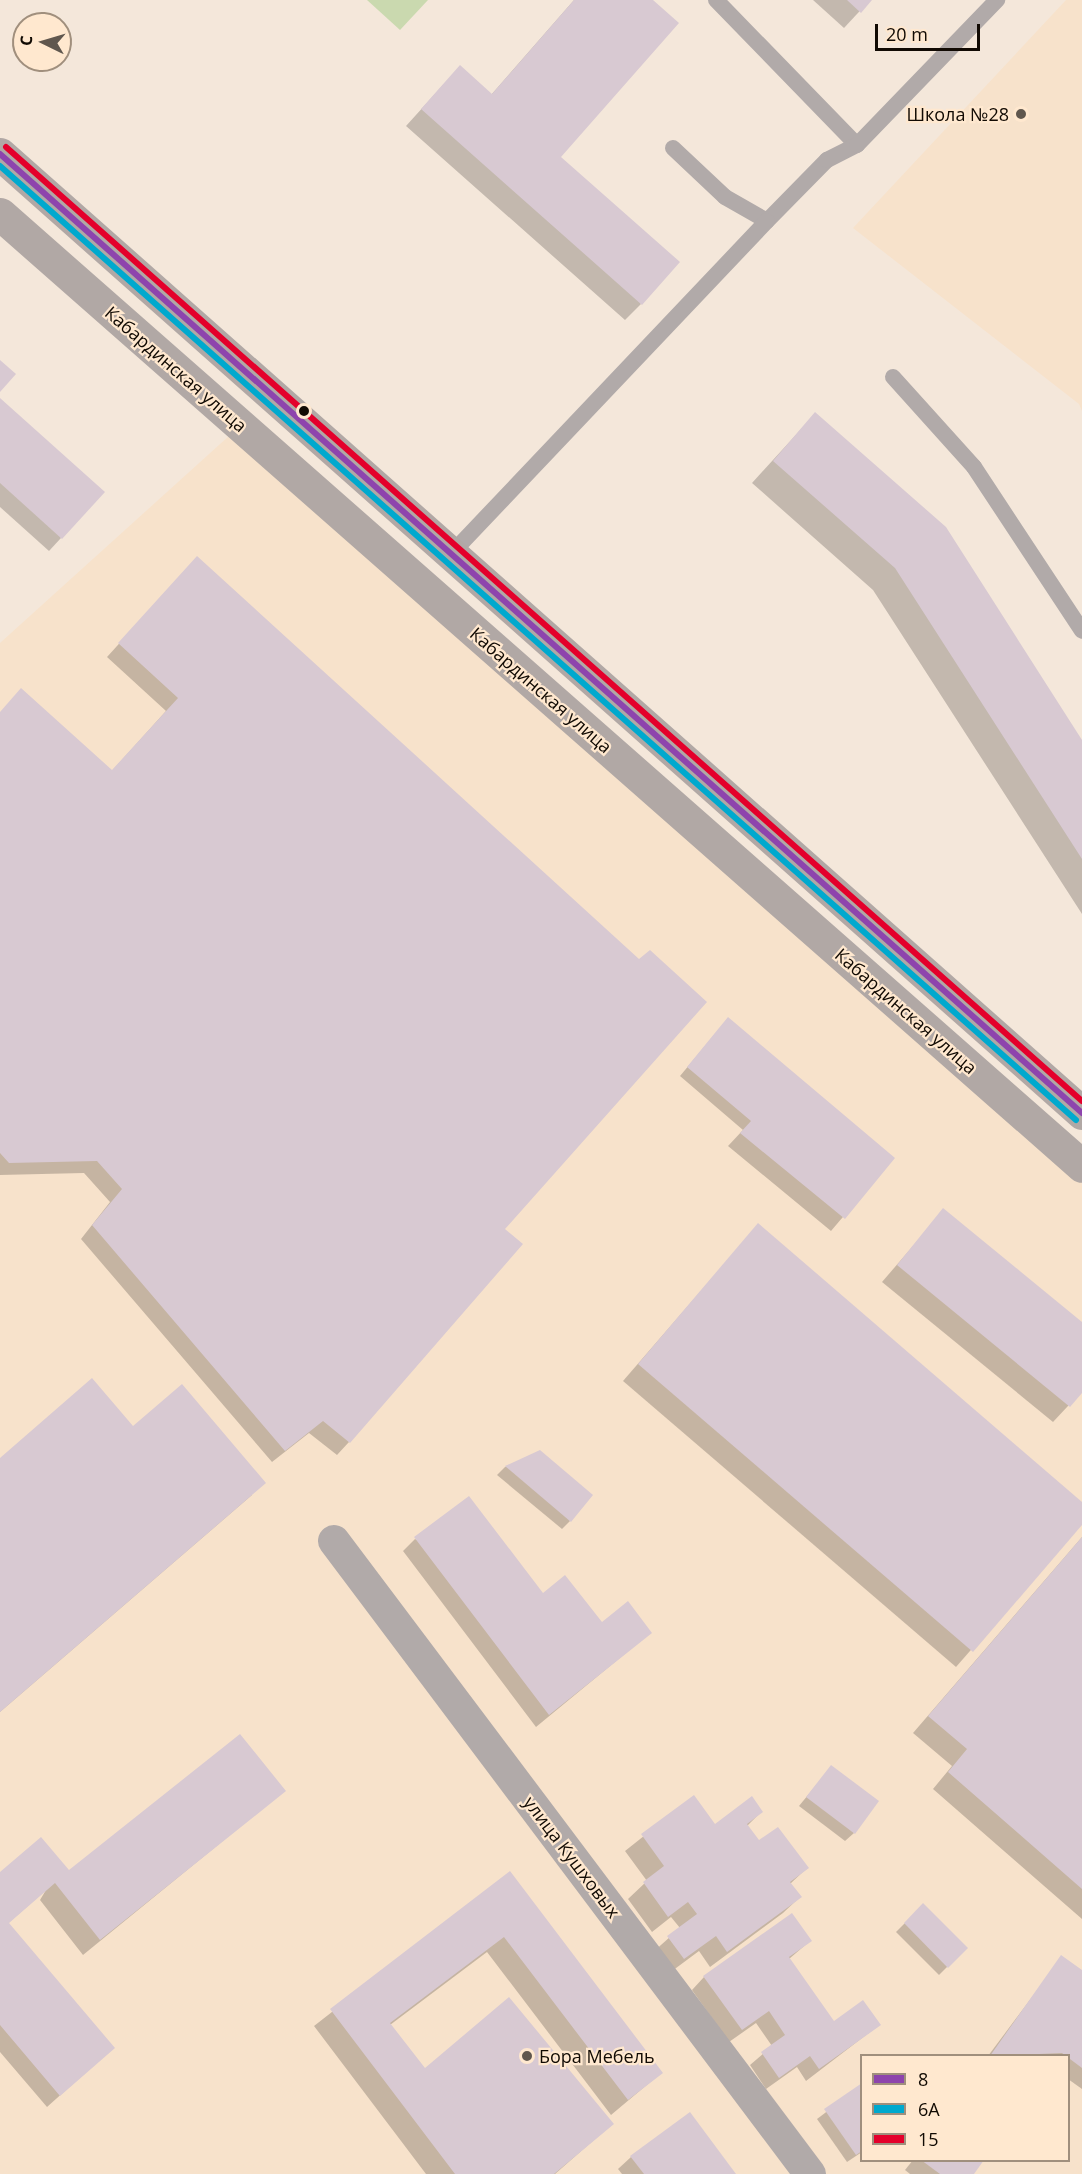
<!DOCTYPE html>
<html>
<head>
<meta charset="utf-8">
<style>
	body { margin:0 }
	#map { position:relative; width:1082px; height:2174px; overflow:hidden; background:#f4e7da; font-family:"Open Sans",sans-serif }
	div>[style] { position:absolute }
	.built>* { inset:0; background:#f7e2cb }
	.green>* { inset:0; background:#cad9af }
	.shadow>* { inset:0; background:#0003 }
	.building>* { inset:0; background:#d8c9d2 }
	.lane>* { height:16px; margin:-8px; padding:0 8px; transform-origin:8px; border-radius:8px; background:#b1aaa9 }
	.street>* { height:32px; margin:-16px; padding:0 16px; transform-origin:16px; border-radius:16px; background:#b1aaa9 }
	.secondary>* { height:33px; margin:-16.5px; padding:0 16.5px; transform-origin:16.5px; border-radius:16.5px; background:#b1a8a5 }
	.bus-1>* { height:6px; margin:-3px; padding:0 3px; transform-origin:3px; border-radius:3px; background:#8e44ad }
	.bus-2>* { height:6px; margin:-3px; padding:0 3px; transform-origin:3px; border-radius:3px; background:#00a9ce }
	.bus-3>* { height:6px; margin:-3px; padding:0 3px; transform-origin:3px; border-radius:3px; background:#e4002b }
	.dots>* { width:16px; height:16px; translate:-50% -50%; box-sizing:border-box; border:3px solid #ffe8cf; border-radius:50% }
	span { translate:-50% -50%; white-space:nowrap; text-align:center; line-height:1.15; -webkit-text-stroke:4.5px #ffe8cf; paint-order:stroke }
	.poi-label { font-size:18px; color:#110a03 }
	.right { translate:-100% -50%; text-align:right }
	.left { translate:0 -50%; text-align:left }
	.street-label { font-size:18px; color:#110a03 }
	.legend { position:absolute; left:860px; top:2054px; width:210px; height:108px; box-sizing:border-box; background:#ffe8cf; border:2px solid #a08f7d; margin:0; padding:8px 10px; list-style:none; font-size:18px; color:#110a03 }
	.legend li { display:flex; align-items:center; gap:12px; height:30px }
	.legend b { width:30px; border:2px solid #a08f7d }
	.north { position:absolute; left:12px; top:12px; width:60px; height:60px; box-sizing:border-box; background:#ffe8cf; border:2px solid #a08f7d; border-radius:50%; rotate:275deg; font-size:16px; font-weight:700; line-height:24px; text-align:center; color:#110a03 }
	.north::after { content:''; display:block; margin:auto; width:21px; height:27px; background:#60574e; clip-path:polygon(50% 0,100% 100%,50% 72%,0 100%) }
	.scale { position:absolute; left:875px; top:24px; width:105px; height:27px; box-sizing:border-box; border:3px solid #110a03; border-top:0; padding-left:8px; font-size:18px; line-height:21px; white-space:nowrap; color:#110a03; -webkit-text-stroke:4px #ffe8cf; paint-order:stroke }
</style>
</head>
<body>
<div id="map">
	<div class="built">
		<i style="clip-path:polygon(1066px 0,1082px 0,1082px 411px,1079px 404px,853px 228px)"></i>
		<i style="clip-path:polygon(evenodd,240px 426px,1082px 1166px,1082px 2174px,0 2174px,0 643px,240px 426px,862px 2056px,1068px 2056px,1068px 2160px,862px 2160px,862px 2056px)"></i>
	</div>
	<div class="green">
		<i style="clip-path:polygon(367px 0,428px 0,400px 30px)"></i>
	</div>
	<div class="shadow">
		<i style="clip-path:polygon(574px 0,651px 0,559px 157px,641px 304px,625px 320px,406px 126px,444px 84px,491px 95px)"></i>
		<i style="clip-path:polygon(813px 0,870px 0,844px 28px)"></i>
		<i style="clip-path:polygon(0 400px,61px 538px,49px 551px,0 507px)"></i>
		<i style="clip-path:polygon(815px 414px,1082px 743px,1082px 914px,873px 590px,752px 483px)"></i>
		<i style="clip-path:polygon(185px 571px,349px 1442px,337px 1455px,309px 1433px,272px 1462px,81px 1239px,110px 1202px,84px 1173px,0 1175px,0 712px,111px 772px,166px 711px,107px 657px)"></i>
		<i style="clip-path:polygon(720px 1028px,893px 1158px,831px 1231px,728px 1146px,743px 1130px,680px 1076px)"></i>
		<i style="clip-path:polygon(944px 1210px,1082px 1324px,1082px 1391px,1053px 1422px,882px 1282px)"></i>
		<i style="clip-path:polygon(758px 1225px,1082px 1504px,1082px 1523px,956px 1667px,623px 1381px)"></i>
		<i style="clip-path:polygon(132px 1428px,252px 1495px,0 1712px,0 1460px)"></i>
		<i style="clip-path:polygon(540px 1451px,570px 1521px,562px 1529px,497px 1475px,505px 1467px)"></i>
		<i style="clip-path:polygon(1082px 1537px,1082px 1919px,933px 1789px,952px 1766px,913px 1733px)"></i>
		<i style="clip-path:polygon(415px 1539px,601px 1624px,650px 1633px,536px 1727px,403px 1551px)"></i>
		<i style="clip-path:polygon(831px 1767px,854px 1833px,845px 1841px,799px 1806px)"></i>
		<i style="clip-path:polygon(284px 1791px,83px 1955px,40px 1900px,46px 1890px,7px 1924px,113px 2048px,47px 2107px,0 2052px,0 1874px,58px 1880px)"></i>
		<i style="clip-path:polygon(693px 1797px,715px 1826px,761px 1812px,747px 1826px,759px 1842px,807px 1868px,790px 1884px,800px 1897px,783px 1913px,710px 1967px,699px 1951px,668px 1974px,652px 1953px,680px 1928px,671px 1917px,652px 1932px,628px 1899px,647px 1881px,625px 1851px)"></i>
		<i style="clip-path:polygon(510px 1873px,661px 2073px,611px 2115px,487px 1952px,390px 2025px,424px 2070px,612px 2124px,555px 2174px,426px 2174px,314px 2026px)"></i>
		<i style="clip-path:polygon(923px 1905px,966px 1948px,939px 1975px,896px 1932px)"></i>
		<i style="clip-path:polygon(810px 1941px,789px 1959px,833px 2023px,879px 2025px,806px 2081px,797px 2067px,766px 2089px,750px 2065px,772px 2046px,756px 2023px,729px 2042px,692px 1990px,704px 1977px)"></i>
		<i style="clip-path:polygon(1062px 1957px,1082px 1972px,1082px 2089px,1068px 2079px,1068px 2056px,988px 2056px)"></i>
		<i style="clip-path:polygon(862px 2085px,862px 2152px,847px 2162px,817px 2119px)"></i>
		<i style="clip-path:polygon(631px 2157px,734px 2174px,622px 2174px,618px 2169px)"></i>
		<i style="clip-path:polygon(913px 2160px,982px 2160px,972px 2174px,910px 2174px,905px 2170px)"></i>
	</div>
	<div class="building">
		<i style="clip-path:polygon(574px 0,653px 0,679px 23px,561px 157px,680px 262px,642px 305px,421px 109px,460px 65px,492px 94px)"></i>
		<i style="clip-path:polygon(847px 0,872px 0,861px 13px)"></i>
		<i style="clip-path:polygon(0 360px,16px 374px,0 392px)"></i>
		<i style="clip-path:polygon(0 398px,105px 492px,62px 539px,0 483px)"></i>
		<i style="clip-path:polygon(815px 412px,946px 527px,1082px 740px,1082px 859px,895px 568px,773px 461px)"></i>
		<i style="clip-path:polygon(197px 556px,639px 959px,650px 950px,707px 1002px,505px 1229px,523px 1244px,350px 1443px,323px 1421px,285px 1451px,92px 1225px,122px 1189px,97px 1161px,9px 1163px,0 1153px,0 712px,21px 688px,112px 770px,178px 698px,118px 643px)"></i>
		<i style="clip-path:polygon(728px 1017px,895px 1158px,845px 1219px,740px 1133px,751px 1121px,687px 1067px)"></i>
		<i style="clip-path:polygon(943px 1208px,1082px 1322px,1082px 1393px,1070px 1407px,897px 1265px)"></i>
		<i style="clip-path:polygon(758px 1223px,1082px 1502px,1082px 1525px,973px 1652px,638px 1364px)"></i>
		<i style="clip-path:polygon(92px 1378px,133px 1426px,182px 1384px,266px 1483px,0 1712px,0 1458px)"></i>
		<i style="clip-path:polygon(540px 1450px,593px 1495px,571px 1522px,505px 1466px)"></i>
		<i style="clip-path:polygon(469px 1496px,543px 1593px,565px 1575px,602px 1622px,628px 1601px,652px 1633px,549px 1715px,414px 1537px)"></i>
		<i style="clip-path:polygon(1082px 1537px,1082px 1889px,948px 1772px,967px 1749px,928px 1716px)"></i>
		<i style="clip-path:polygon(240px 1734px,286px 1791px,100px 1940px,55px 1883px,9px 1923px,115px 2048px,60px 2096px,0 2025px,0 1872px,41px 1837px,69px 1870px)"></i>
		<i style="clip-path:polygon(831px 1765px,879px 1801px,855px 1834px,806px 1797px)"></i>
		<i style="clip-path:polygon(694px 1795px,715px 1824px,752px 1796px,763px 1812px,747px 1824px,759px 1840px,778px 1827px,809px 1868px,790px 1882px,802px 1897px,727px 1952px,716px 1936px,684px 1959px,667px 1936px,697px 1914px,688px 1902px,668px 1917px,643px 1882px,664px 1866px,641px 1834px)"></i>
		<i style="clip-path:polygon(510px 1871px,663px 2073px,628px 2100px,504px 1937px,390px 2023px,425px 2068px,509px 1997px,614px 2124px,554px 2174px,455px 2174px,330px 2009px)"></i>
		<i style="clip-path:polygon(923px 1903px,968px 1948px,948px 1968px,904px 1923px)"></i>
		<i style="clip-path:polygon(792px 1913px,812px 1941px,789px 1957px,834px 2021px,863px 2000px,881px 2025px,819px 2069px,810px 2056px,779px 2078px,761px 2052px,785px 2035px,769px 2011px,742px 2030px,703px 1976px)"></i>
		<i style="clip-path:polygon(1061px 1955px,1082px 1970px,1082px 2068px,1062px 2053px,990px 2056px)"></i>
		<i style="clip-path:polygon(862px 2083px,862px 2151px,856px 2155px,824px 2109px)"></i>
		<i style="clip-path:polygon(690px 2112px,736px 2174px,644px 2174px,630px 2156px)"></i>
		<i style="clip-path:polygon(921px 2160px,984px 2160px,974px 2174px,940px 2174px)"></i>
	</div>
	<div class="lane">
		<i style="left:716px;top:0;width:202px;rotate:45.8deg"></i>
		<i style="left:673px;top:148px;width:71px;rotate:43.3deg"></i>
		<i style="left:725px;top:197px;width:48px;rotate:29.7deg"></i>
		<i style="left:767px;top:221px;width:86px;rotate:-45.5deg"></i>
		<i style="left:827px;top:160px;width:34px;rotate:-27deg"></i>
		<i style="left:857px;top:145px;width:202px;rotate:-46deg"></i>
		<i style="left:893px;top:377px;width:121px;rotate:48deg"></i>
		<i style="left:974px;top:467px;width:196px;rotate:56.6deg"></i>
		<i style="left:450px;top:555px;width:460px;rotate:-46.5deg"></i>
	</div>
	<div class="street">
		<i style="left:334px;top:1541px;width:792px;rotate:53.06deg"></i>
	</div>
	<div class="secondary">
		<i style="left:0;top:154px;width:1446px;rotate:41.55deg"></i>
		<i style="left:0;top:214px;width:1441px;rotate:41.34deg"></i>
	</div>
	<div class="bus-1">
		<i style="left:0;top:154px;width:1446px;rotate:41.55deg"></i>
	</div>
	<div class="bus-2">
		<i style="left:0;top:166px;width:1438px;rotate:41.56deg"></i>
	</div>
	<div class="bus-3">
		<i style="left:6px;top:147px;width:1438px;rotate:41.56deg"></i>
	</div>
	<div class="dots">
		<i style="left:1021px;top:114px;background:#60574e"></i>
		<i style="left:304px;top:411px;background:#110a03"></i>
		<i style="left:527px;top:2056px;background:#60574e"></i>
	</div>
	<div class="poi-label">
		<span class="right" style="left:1009px;top:114px">Школа №28</span>
		<span class="left" style="left:539px;top:2056px">Бора Мебель</span>
	</div>
	<div class="street-label">
		<span style="left:176px;top:369px;rotate:41deg">Кабардинская улица</span>
		<span style="left:541px;top:690px;rotate:41deg">Кабардинская улица</span>
		<span style="left:906px;top:1011px;rotate:41deg">Кабардинская улица</span>
		<span style="left:572px;top:1857px;rotate:53deg">улица Кушховых</span>
	</div>
	<ul class="legend">
	<li><b style="height:8px;background:#8e44ad"></b>8</li>
	<li><b style="height:8px;background:#00a9ce"></b>6А</li>
	<li><b style="height:8px;background:#e4002b"></b>15</li>
	</ul>
	<div class="north">С</div>
	<div class="scale">20 m</div>
</div>
</body>
</html>
